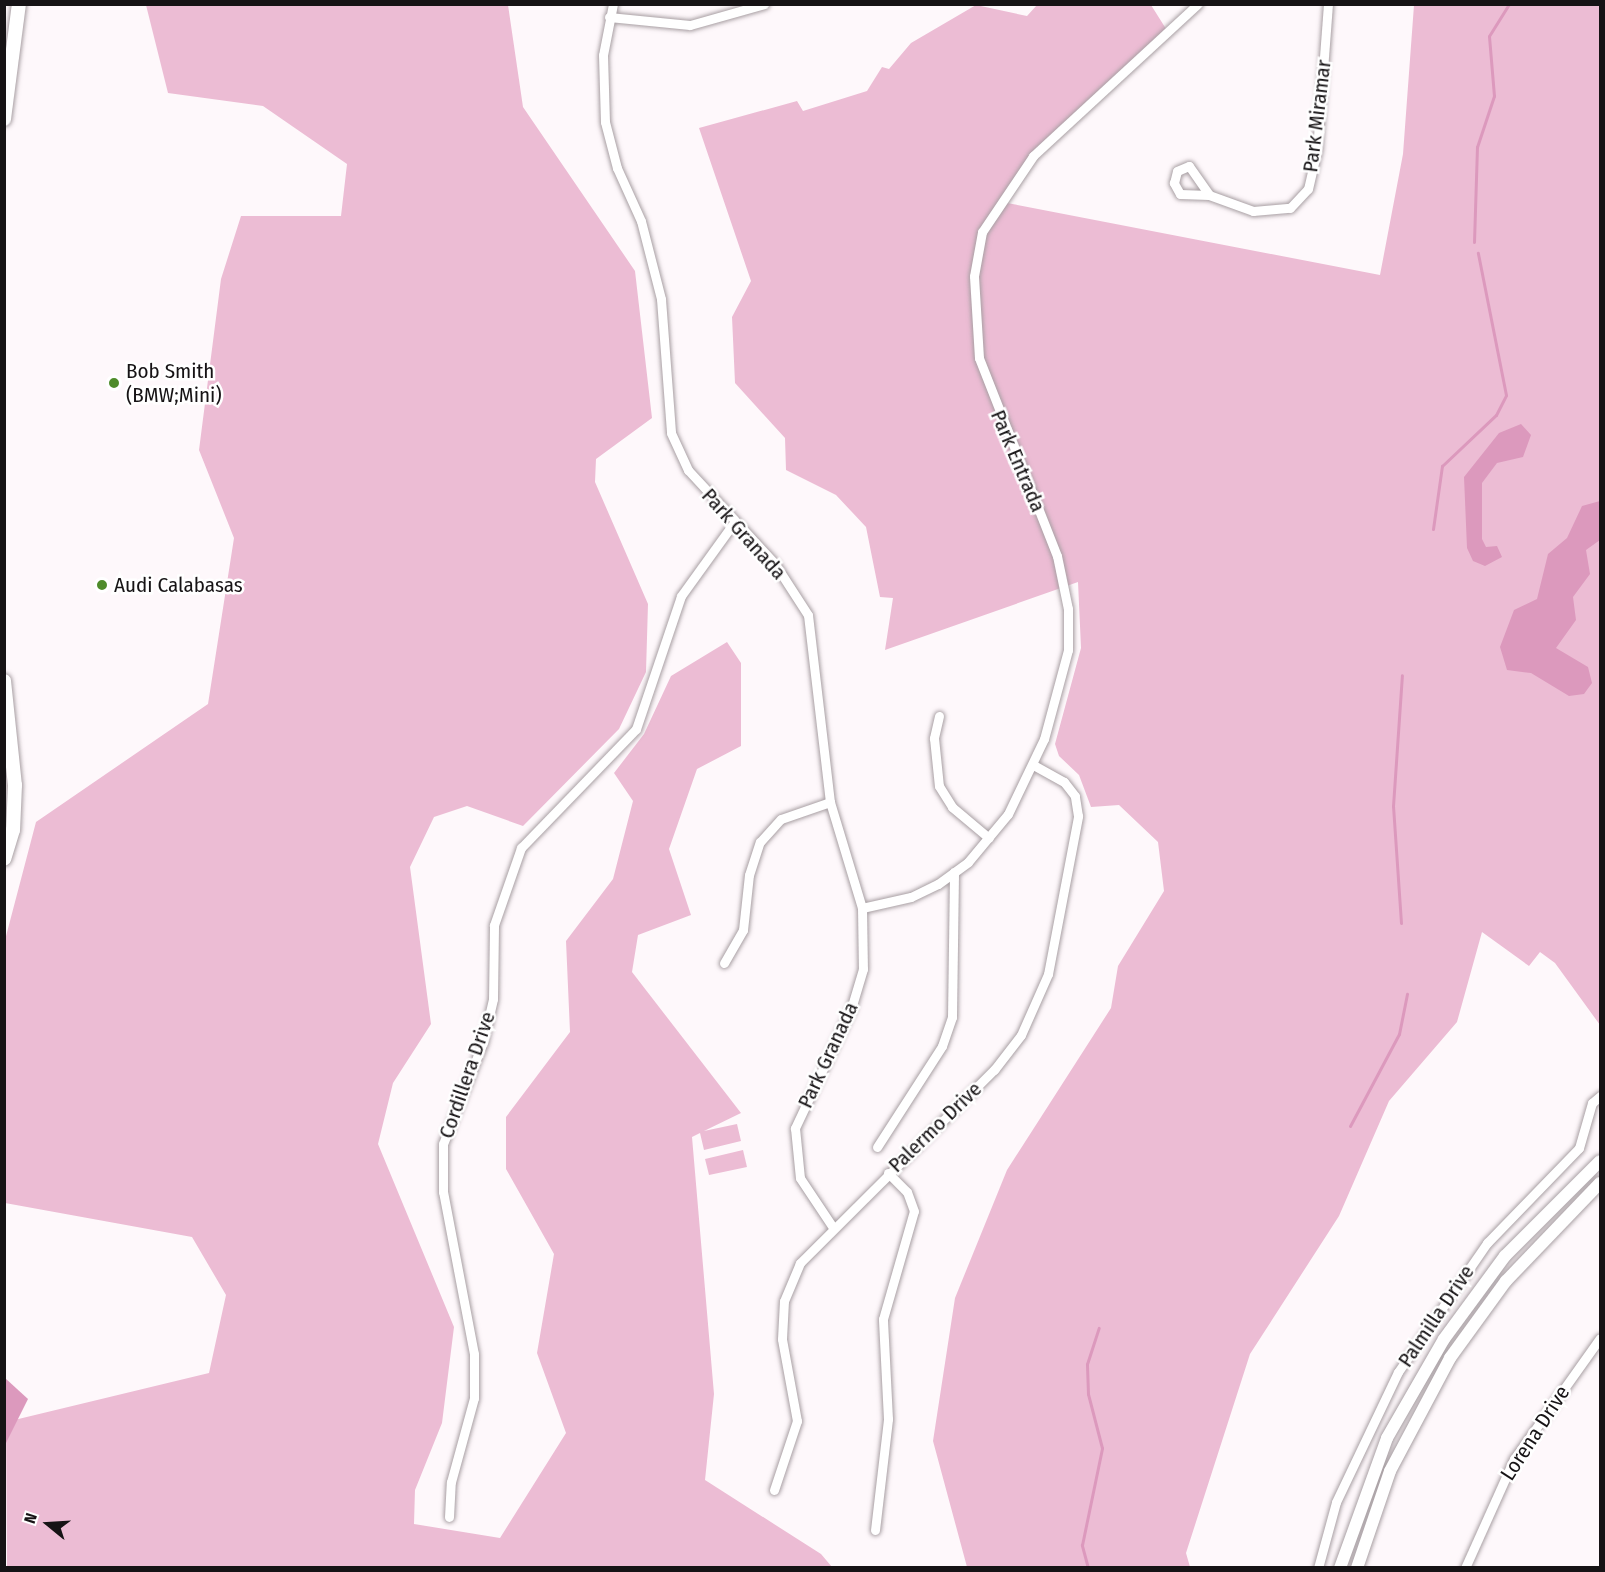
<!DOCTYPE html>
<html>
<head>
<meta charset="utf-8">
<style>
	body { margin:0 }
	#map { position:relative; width:1605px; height:1572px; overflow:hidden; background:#fef8fb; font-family:"Fira Sans Condensed",sans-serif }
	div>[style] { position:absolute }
	.green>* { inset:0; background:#ecbcd4 }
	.water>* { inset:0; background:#dc99bd }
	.stream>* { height:3px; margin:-1.5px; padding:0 1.5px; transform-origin:1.5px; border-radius:1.5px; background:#dc99bd }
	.roads { filter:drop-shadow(0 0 2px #a89fa3) drop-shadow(0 0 2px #a89fa3) }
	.minor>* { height:9px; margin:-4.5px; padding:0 4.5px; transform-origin:4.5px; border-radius:4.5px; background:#fff }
	.tertiary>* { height:12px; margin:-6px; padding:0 6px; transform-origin:6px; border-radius:6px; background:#fff }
	.secondary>* { height:14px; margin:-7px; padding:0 7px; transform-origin:7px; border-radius:7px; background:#fff }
	.dots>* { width:16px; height:16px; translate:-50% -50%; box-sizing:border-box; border:3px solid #fff; border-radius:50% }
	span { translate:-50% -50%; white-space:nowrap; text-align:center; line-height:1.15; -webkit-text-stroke:5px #fff; paint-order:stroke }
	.street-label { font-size:21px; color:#161315 }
	.poi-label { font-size:21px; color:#161315 }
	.left { translate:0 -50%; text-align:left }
	.frame { position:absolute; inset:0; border:6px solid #161315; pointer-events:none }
	.north { position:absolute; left:18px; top:1494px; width:60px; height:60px; -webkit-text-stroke:4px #fff; paint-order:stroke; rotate:288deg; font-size:16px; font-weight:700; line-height:24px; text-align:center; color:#161315 }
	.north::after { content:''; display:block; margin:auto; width:21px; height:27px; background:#161315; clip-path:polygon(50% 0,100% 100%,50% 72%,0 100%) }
</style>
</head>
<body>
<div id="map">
	<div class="green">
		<i style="clip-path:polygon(146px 5px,508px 5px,523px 107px,635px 271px,652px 418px,596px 459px,595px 482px,648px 604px,646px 672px,619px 729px,523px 826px,467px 806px,434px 817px,410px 867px,431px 1024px,393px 1083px,378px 1144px,454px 1327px,442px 1423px,415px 1490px,414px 1524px,500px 1538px,566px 1433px,537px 1353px,554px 1254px,506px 1169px,506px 1117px,570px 1032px,566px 941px,613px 879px,633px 801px,614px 773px,644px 734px,671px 676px,727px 642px,741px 663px,741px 746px,697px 769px,669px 849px,691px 915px,638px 935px,632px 972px,741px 1113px,704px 1131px,737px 1124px,741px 1141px,704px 1150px,700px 1133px,692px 1137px,714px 1394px,705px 1480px,821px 1554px,832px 1567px,7px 1567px,6px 1422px,209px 1373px,226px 1295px,192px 1237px,5px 1203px,5px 940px,36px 822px,208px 704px,234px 538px,199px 450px,221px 279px,241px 216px,341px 216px,347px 164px,263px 106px,168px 93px)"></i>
		<i style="clip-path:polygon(976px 5px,1027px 16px,1037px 5px,1151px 5px,1168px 32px,1033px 156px,1007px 203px,1380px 275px,1403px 154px,1414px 5px,1600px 5px,1600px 1025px,1555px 963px,1540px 952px,1529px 966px,1482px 932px,1457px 1022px,1389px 1101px,1339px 1216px,1250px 1354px,1186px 1553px,1190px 1567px,967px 1567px,933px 1441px,955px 1298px,1007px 1170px,1111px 1008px,1118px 966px,1164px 891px,1158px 842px,1119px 805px,1091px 807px,1079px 775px,1059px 756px,1055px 744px,1081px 648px,1078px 582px,885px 650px,893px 598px,880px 597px,866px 527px,836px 495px,786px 470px,785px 438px,735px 383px,732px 317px,751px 281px,699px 128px,797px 101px,803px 111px,867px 91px,882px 67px,889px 69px,911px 43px)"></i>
		<i style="clip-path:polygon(743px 1150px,747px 1167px,709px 1175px,705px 1159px)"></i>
	</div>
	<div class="water">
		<i style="clip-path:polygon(1521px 424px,1531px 435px,1523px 457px,1497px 463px,1482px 483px,1482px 539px,1486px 547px,1497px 546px,1502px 557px,1485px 566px,1473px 561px,1467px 548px,1464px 477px,1499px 433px)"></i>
		<i style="clip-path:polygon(1600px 501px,1600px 540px,1586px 550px,1590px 574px,1573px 597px,1576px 620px,1556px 648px,1588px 667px,1592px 683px,1584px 694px,1569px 696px,1531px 673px,1507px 670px,1500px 647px,1514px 610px,1537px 599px,1548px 554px,1567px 538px,1582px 506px)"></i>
		<i style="clip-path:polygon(5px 1378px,28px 1399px,5px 1445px)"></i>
	</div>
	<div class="stream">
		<i style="left:1474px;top:242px;width:95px;rotate:-88.2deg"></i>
		<i style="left:1477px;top:147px;width:54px;rotate:-71.6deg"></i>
		<i style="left:1494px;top:96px;width:60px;rotate:-94.8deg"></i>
		<i style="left:1489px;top:36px;width:38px;rotate:-58deg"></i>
		<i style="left:1433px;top:529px;width:64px;rotate:-81.9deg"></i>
		<i style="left:1442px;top:466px;width:74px;rotate:-43.4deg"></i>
		<i style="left:1496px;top:415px;width:22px;rotate:-63deg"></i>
		<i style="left:1506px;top:395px;width:145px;rotate:-101.2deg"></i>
		<i style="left:1401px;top:923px;width:117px;rotate:-93.9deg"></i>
		<i style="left:1393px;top:806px;width:131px;rotate:-86.1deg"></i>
		<i style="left:1350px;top:1126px;width:104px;rotate:-62deg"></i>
		<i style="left:1399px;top:1034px;width:41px;rotate:-78.7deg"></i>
		<i style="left:1088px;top:1568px;width:24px;rotate:-105deg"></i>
		<i style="left:1082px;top:1545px;width:99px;rotate:-78.3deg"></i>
		<i style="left:1102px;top:1448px;width:56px;rotate:-104.5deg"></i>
		<i style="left:1088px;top:1394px;width:30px;rotate:-92deg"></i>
		<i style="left:1087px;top:1364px;width:38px;rotate:-72deg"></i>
	</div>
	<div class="roads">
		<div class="minor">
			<i style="left:613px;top:4px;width:52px;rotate:101.1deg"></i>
			<i style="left:603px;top:55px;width:67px;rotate:88.3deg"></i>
			<i style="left:605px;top:122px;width:48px;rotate:75.4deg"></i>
			<i style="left:617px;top:168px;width:58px;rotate:65.6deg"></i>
			<i style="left:641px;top:221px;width:81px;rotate:75.6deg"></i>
			<i style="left:661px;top:299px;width:134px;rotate:85.7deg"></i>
			<i style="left:671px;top:433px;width:41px;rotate:65.3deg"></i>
			<i style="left:688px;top:470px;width:128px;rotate:47.2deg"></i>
			<i style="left:775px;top:564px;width:61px;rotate:57.1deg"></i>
			<i style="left:808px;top:615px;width:188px;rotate:83.3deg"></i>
			<i style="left:830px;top:802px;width:111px;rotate:73.2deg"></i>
			<i style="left:862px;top:908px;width:61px;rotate:89.1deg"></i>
			<i style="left:863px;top:969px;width:42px;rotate:106.7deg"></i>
			<i style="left:851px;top:1009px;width:132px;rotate:115.2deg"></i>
			<i style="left:795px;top:1128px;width:50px;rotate:84.3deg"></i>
			<i style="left:800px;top:1178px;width:58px;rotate:56.3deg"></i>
			<i style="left:609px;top:17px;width:81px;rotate:5.6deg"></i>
			<i style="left:690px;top:25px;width:77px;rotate:-15.8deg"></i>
			<i style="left:1209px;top:195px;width:29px;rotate:-178deg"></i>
			<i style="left:1180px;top:194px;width:13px;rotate:-119deg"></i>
			<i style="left:1174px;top:183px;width:12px;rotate:-76deg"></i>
			<i style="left:1177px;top:171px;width:13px;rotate:-23deg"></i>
			<i style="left:1189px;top:166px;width:35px;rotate:55deg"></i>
			<i style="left:1209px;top:195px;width:47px;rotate:20deg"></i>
			<i style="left:1253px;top:211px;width:37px;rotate:-5deg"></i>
			<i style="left:1290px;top:208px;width:26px;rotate:-47deg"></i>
			<i style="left:1308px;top:189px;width:40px;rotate:-77deg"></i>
			<i style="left:1317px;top:150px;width:146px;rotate:-85.7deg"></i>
			<i style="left:939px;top:716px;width:23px;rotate:103deg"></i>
			<i style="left:934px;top:738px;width:48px;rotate:84.1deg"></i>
			<i style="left:939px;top:786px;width:25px;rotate:58deg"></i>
			<i style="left:952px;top:807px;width:48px;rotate:40deg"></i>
			<i style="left:862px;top:908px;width:50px;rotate:-12.7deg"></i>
			<i style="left:911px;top:897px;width:30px;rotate:-26deg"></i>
			<i style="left:938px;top:884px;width:37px;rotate:-36deg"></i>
			<i style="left:968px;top:862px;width:62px;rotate:-50.2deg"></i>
			<i style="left:1008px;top:814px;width:83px;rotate:-64.4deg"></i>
			<i style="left:1044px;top:739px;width:92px;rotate:-74.9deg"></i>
			<i style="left:1068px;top:650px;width:41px;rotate:-90deg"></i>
			<i style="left:1068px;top:609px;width:54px;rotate:-101.7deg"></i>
			<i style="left:1057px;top:556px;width:213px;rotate:-111.5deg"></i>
			<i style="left:979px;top:358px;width:82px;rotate:-93.5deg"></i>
			<i style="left:974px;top:276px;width:45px;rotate:-79.7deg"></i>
			<i style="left:982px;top:232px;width:92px;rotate:-56.1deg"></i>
			<i style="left:1033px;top:156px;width:224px;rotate:-42.7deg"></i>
			<i style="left:724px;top:963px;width:38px;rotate:-60deg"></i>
			<i style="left:743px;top:930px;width:55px;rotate:-83.8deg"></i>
			<i style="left:749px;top:875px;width:35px;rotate:-72deg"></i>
			<i style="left:760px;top:842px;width:31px;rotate:-48deg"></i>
			<i style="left:781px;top:819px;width:52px;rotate:-19.1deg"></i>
			<i style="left:877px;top:1147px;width:120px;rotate:-57.2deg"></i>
			<i style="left:942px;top:1046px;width:31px;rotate:-71deg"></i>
			<i style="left:952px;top:1017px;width:145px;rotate:-89.2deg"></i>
			<i style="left:774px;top:1490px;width:73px;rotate:-71.6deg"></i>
			<i style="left:797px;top:1421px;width:83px;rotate:-100.4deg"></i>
			<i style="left:782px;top:1339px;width:38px;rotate:-87deg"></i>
			<i style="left:784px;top:1301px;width:41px;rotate:-67.2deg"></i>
			<i style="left:800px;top:1263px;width:274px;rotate:-44.9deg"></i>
			<i style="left:994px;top:1070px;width:44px;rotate:-52.4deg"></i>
			<i style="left:1021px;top:1035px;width:67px;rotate:-66.1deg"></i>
			<i style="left:1048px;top:974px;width:161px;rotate:-79.2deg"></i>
			<i style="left:1078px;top:816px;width:20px;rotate:-99deg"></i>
			<i style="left:1075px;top:796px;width:18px;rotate:-128deg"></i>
			<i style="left:1064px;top:782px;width:35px;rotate:-151deg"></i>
			<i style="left:449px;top:1517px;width:35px;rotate:-87deg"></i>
			<i style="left:451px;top:1482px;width:87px;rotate:-74.7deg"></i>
			<i style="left:474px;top:1398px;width:44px;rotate:-90deg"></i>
			<i style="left:474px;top:1354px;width:165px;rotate:-100.8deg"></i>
			<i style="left:443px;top:1192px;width:48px;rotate:-90deg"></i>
			<i style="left:443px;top:1144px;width:110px;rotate:-68.6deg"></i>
			<i style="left:483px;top:1042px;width:44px;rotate:-76.9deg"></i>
			<i style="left:493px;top:999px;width:74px;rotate:-89.2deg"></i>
			<i style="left:494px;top:925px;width:82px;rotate:-70.7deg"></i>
			<i style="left:521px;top:848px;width:165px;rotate:-46deg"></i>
			<i style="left:636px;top:729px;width:140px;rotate:-71.3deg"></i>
			<i style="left:681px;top:596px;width:89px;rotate:-54.2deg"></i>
			<i style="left:875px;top:1530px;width:112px;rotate:-83.3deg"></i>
			<i style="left:888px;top:1419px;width:100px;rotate:-92.9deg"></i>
			<i style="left:883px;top:1319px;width:112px;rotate:-74deg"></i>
			<i style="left:914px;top:1211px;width:20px;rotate:-110deg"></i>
			<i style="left:907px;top:1192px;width:27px;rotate:-135deg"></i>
			<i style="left:1318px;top:1568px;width:68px;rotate:-74.7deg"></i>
			<i style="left:1336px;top:1502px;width:144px;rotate:-64.5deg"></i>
			<i style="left:1398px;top:1372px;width:157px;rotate:-55.4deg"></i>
			<i style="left:1487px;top:1243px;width:132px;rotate:-45.9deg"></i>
			<i style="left:1579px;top:1148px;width:47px;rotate:-73.9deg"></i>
			<i style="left:1592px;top:1103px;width:11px;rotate:-41deg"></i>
			<i style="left:1465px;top:1568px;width:120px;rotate:-65.8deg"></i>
			<i style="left:1514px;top:1459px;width:148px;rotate:-54.6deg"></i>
		</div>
		<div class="tertiary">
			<i style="left:1340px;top:1568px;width:138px;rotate:-70.1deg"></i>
			<i style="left:1387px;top:1438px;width:114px;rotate:-60.1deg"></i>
			<i style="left:1444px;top:1339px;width:103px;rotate:-53.7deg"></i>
			<i style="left:1505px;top:1256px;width:134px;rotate:-45deg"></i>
			<i style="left:1357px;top:1568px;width:102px;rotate:-71.2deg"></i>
			<i style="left:1390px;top:1471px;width:128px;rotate:-62deg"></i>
			<i style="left:1450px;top:1358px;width:95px;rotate:-54deg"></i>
			<i style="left:1506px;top:1281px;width:136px;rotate:-46.2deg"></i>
		</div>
		<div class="secondary">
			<i style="left:4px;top:119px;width:116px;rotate:-82.6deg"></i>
			<i style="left:4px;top:681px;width:105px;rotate:84deg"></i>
			<i style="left:15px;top:785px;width:45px;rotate:92.5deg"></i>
			<i style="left:13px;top:830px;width:30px;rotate:107deg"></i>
		</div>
	</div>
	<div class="dots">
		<i style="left:114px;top:383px;background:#4e8b2a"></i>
		<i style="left:102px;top:585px;background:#4e8b2a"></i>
	</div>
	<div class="street-label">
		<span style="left:1317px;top:116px;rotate:-83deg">Park Miramar</span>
		<span style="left:1018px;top:461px;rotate:67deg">Park Entrada</span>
		<span style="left:744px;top:534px;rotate:48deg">Park Granada</span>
		<span style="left:828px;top:1055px;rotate:-65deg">Park Granada</span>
		<span style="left:467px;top:1075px;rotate:-71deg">Cordillera Drive</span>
		<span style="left:935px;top:1127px;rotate:-44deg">Palermo Drive</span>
		<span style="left:1436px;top:1316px;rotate:-56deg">Palmilla Drive</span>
		<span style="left:1535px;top:1433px;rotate:-57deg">Lorena Drive</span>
	</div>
	<div class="poi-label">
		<span class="left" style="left:126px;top:383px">Bob Smith<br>(BMW;Mini)</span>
		<span class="left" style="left:114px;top:585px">Audi Calabasas</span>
	</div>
	<div class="frame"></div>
	<div class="north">N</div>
</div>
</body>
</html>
